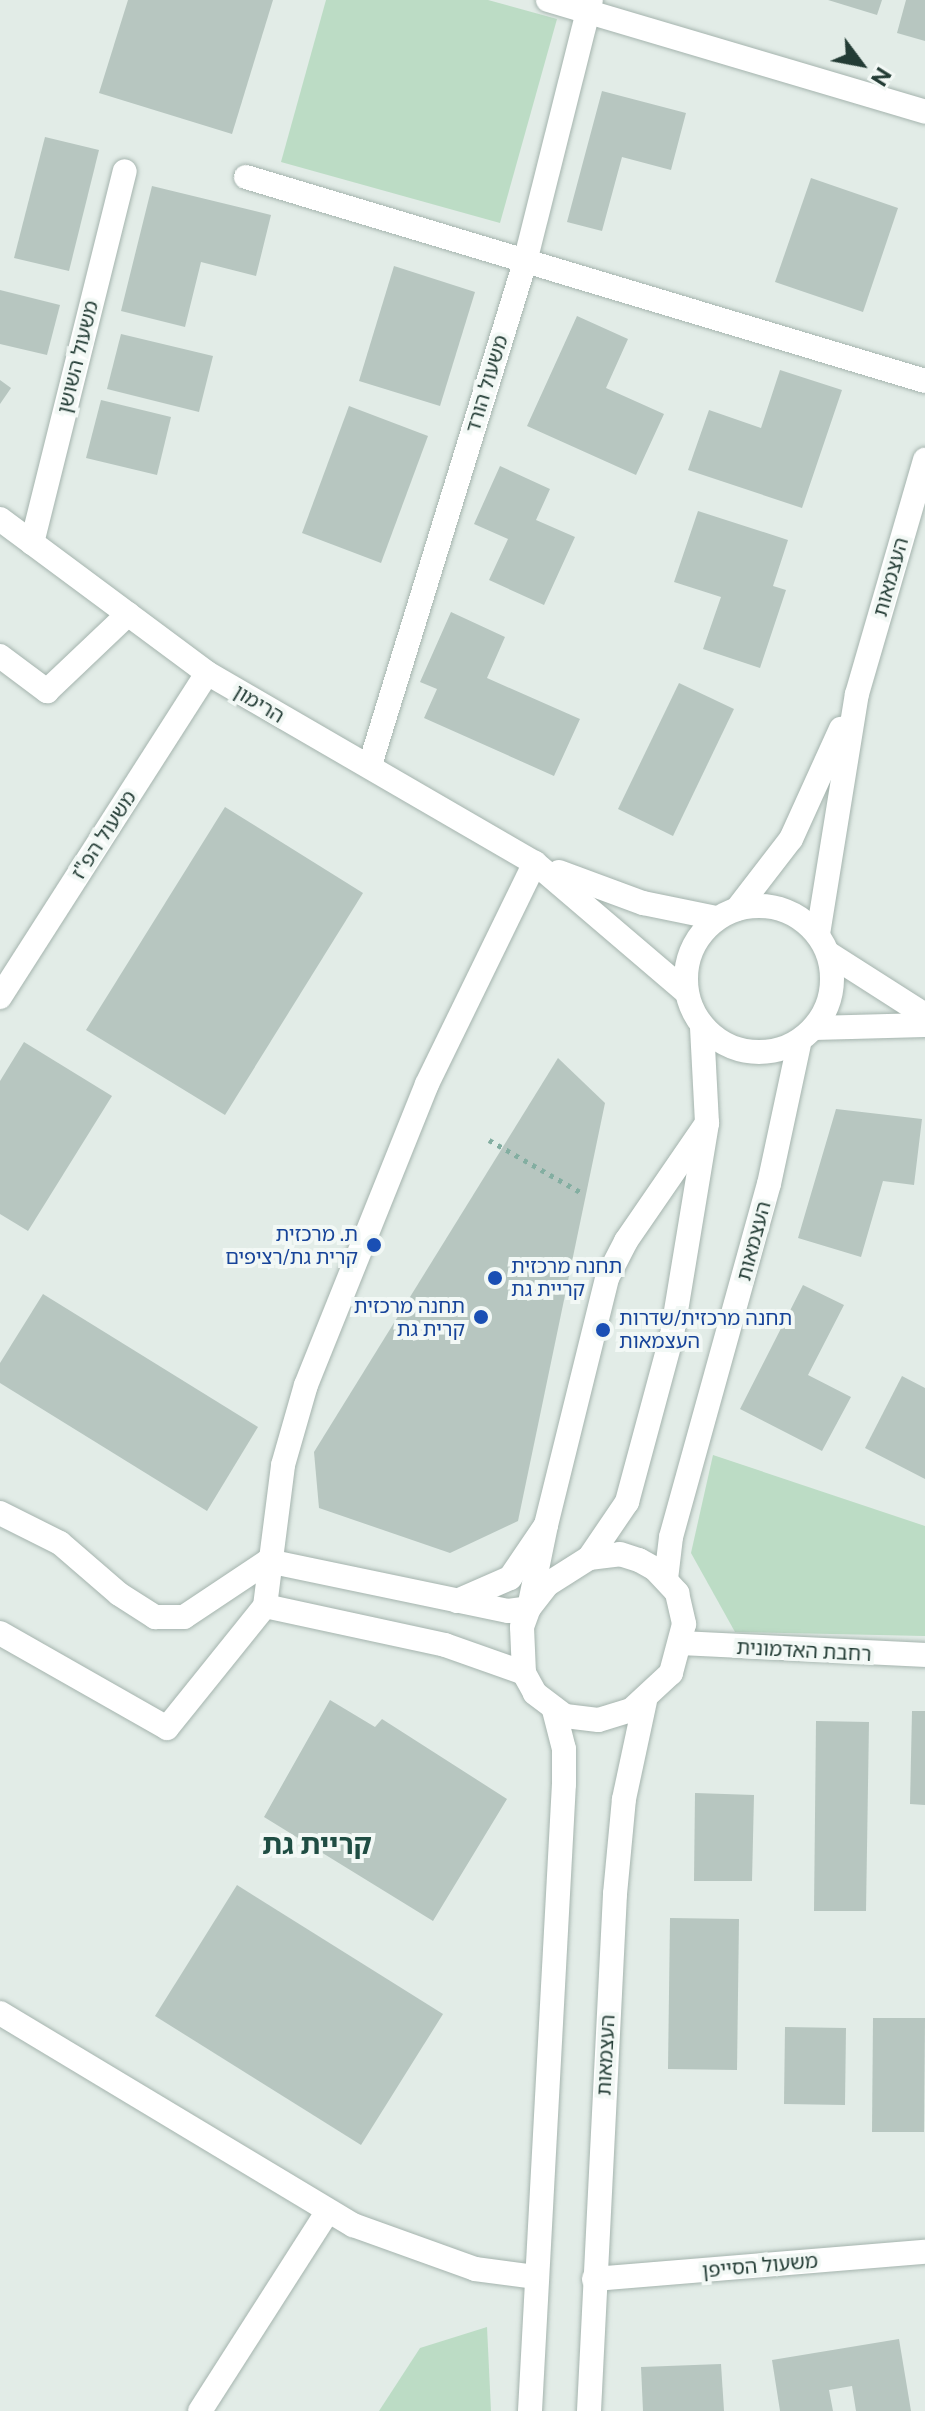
<!DOCTYPE html>
<html>
<head>
<meta charset="utf-8">
<style>
	body { margin:0 }
	#map { position:relative; width:925px; height:2411px; overflow:hidden; background:#e2ece7; font-family:"Public Sans","Noto Sans Hebrew",sans-serif }
	div>[style] { position:absolute }
	.green>* { inset:0; background:#bcdcc5 }
	.building>* { inset:0; background:#b7c6c0 }
	.path>* { height:5px; margin-top:-2.5px; transform-origin:0; background:repeating-linear-gradient(90deg,#83aea1 0 4px,transparent 0 10px) }
	.roads { filter:drop-shadow(0 0 2px #a5b4ae) drop-shadow(0 0 2px #a5b4ae) }
	.minor>* { height:24px; margin:-12px; padding:0 12px; transform-origin:12px; border-radius:12px; background:#fff }
	.minor>.ring { margin:-12px; padding:0; box-sizing:content-box; background:none; border:24px solid #fff; border-radius:50% }
	.dots>* { width:22px; height:22px; translate:-50% -50%; box-sizing:border-box; border:4px solid #f2f8f5; border-radius:50% }
	span { translate:-50% -50%; white-space:nowrap; text-align:center; line-height:1.15; -webkit-text-stroke:8px #f2f8f5; paint-order:stroke }
	.street-label { font-size:20px; color:#233c35 }
	.transit-label { font-size:20px; color:#164399 }
	.right { translate:-100% -50%; text-align:right }
	.left { translate:0 -50%; text-align:left }
	.district-label { font-size:28px; color:#1f4d43; font-weight:700 }
	.north { position:absolute; left:821px; top:24px; width:80px; height:80px; -webkit-text-stroke:6px #f2f8f5; paint-order:stroke; rotate:122deg; font-size:22px; font-weight:700; line-height:32px; text-align:center; color:#233c35 }
	.north::after { content:''; display:block; margin:auto; width:28px; height:36px; background:#233c35; clip-path:polygon(50% 0,100% 100%,50% 72%,0 100%) }
</style>
</head>
<body>
<div id="map">
	<div class="green">
		<i style="clip-path:polygon(326px 0,488px 0,557px 19px,500px 223px,281px 162px)"></i>
		<i style="clip-path:polygon(713px 1455px,925px 1526px,925px 1636px,735px 1632px,691px 1553px)"></i>
		<i style="clip-path:polygon(487px 2327px,491px 2411px,379px 2411px,420px 2348px)"></i>
	</div>
	<div class="building">
		<i style="clip-path:polygon(128px 0,273px 0,232px 134px,99px 93px)"></i>
		<i style="clip-path:polygon(828px 0,882px 0,877px 15px)"></i>
		<i style="clip-path:polygon(906px 0,925px 0,925px 41px,897px 33px)"></i>
		<i style="clip-path:polygon(602px 91px,686px 113px,671px 170px,622px 157px,602px 231px,567px 222px)"></i>
		<i style="clip-path:polygon(45px 137px,99px 150px,69px 271px,14px 258px)"></i>
		<i style="clip-path:polygon(811px 178px,898px 208px,863px 312px,775px 282px)"></i>
		<i style="clip-path:polygon(152px 186px,271px 215px,256px 276px,201px 262px,185px 327px,121px 311px)"></i>
		<i style="clip-path:polygon(394px 266px,475px 292px,440px 406px,359px 381px)"></i>
		<i style="clip-path:polygon(0 290px,60px 305px,47px 355px,0 344px)"></i>
		<i style="clip-path:polygon(577px 316px,628px 339px,606px 388px,664px 414px,636px 475px,527px 426px)"></i>
		<i style="clip-path:polygon(121px 334px,213px 356px,199px 412px,107px 389px)"></i>
		<i style="clip-path:polygon(780px 370px,842px 390px,802px 508px,688px 470px,709px 410px,761px 428px)"></i>
		<i style="clip-path:polygon(0 380px,11px 388px,0 404px)"></i>
		<i style="clip-path:polygon(101px 400px,171px 417px,157px 475px,86px 458px)"></i>
		<i style="clip-path:polygon(349px 406px,428px 436px,381px 563px,302px 533px)"></i>
		<i style="clip-path:polygon(500px 466px,550px 489px,536px 520px,575px 537px,544px 605px,489px 580px,508px 539px,474px 524px)"></i>
		<i style="clip-path:polygon(698px 511px,788px 540px,773px 586px,786px 590px,760px 668px,703px 649px,721px 597px,674px 582px)"></i>
		<i style="clip-path:polygon(451px 612px,505px 637px,487px 678px,580px 719px,554px 776px,424px 718px,437px 689px,420px 682px)"></i>
		<i style="clip-path:polygon(679px 683px,734px 709px,673px 836px,618px 809px)"></i>
		<i style="clip-path:polygon(225px 807px,363px 893px,225px 1115px,86px 1030px)"></i>
		<i style="clip-path:polygon(24px 1042px,112px 1096px,28px 1231px,0 1214px,0 1081px)"></i>
		<i style="clip-path:polygon(558px 1058px,605px 1103px,518px 1521px,450px 1553px,319px 1508px,314px 1452px)"></i>
		<i style="clip-path:polygon(836px 1109px,922px 1119px,914px 1185px,883px 1181px,861px 1257px,798px 1238px)"></i>
		<i style="clip-path:polygon(803px 1285px,844px 1305px,808px 1375px,851px 1397px,822px 1451px,740px 1409px)"></i>
		<i style="clip-path:polygon(43px 1294px,258px 1427px,207px 1511px,0 1383px,0 1363px)"></i>
		<i style="clip-path:polygon(902px 1376px,925px 1388px,925px 1479px,865px 1448px)"></i>
		<i style="clip-path:polygon(330px 1700px,375px 1727px,382px 1719px,507px 1799px,433px 1921px,264px 1817px)"></i>
		<i style="clip-path:polygon(912px 1711px,925px 1711px,925px 1805px,910px 1804px)"></i>
		<i style="clip-path:polygon(816px 1721px,869px 1722px,866px 1911px,814px 1911px)"></i>
		<i style="clip-path:polygon(695px 1793px,754px 1795px,752px 1881px,694px 1881px)"></i>
		<i style="clip-path:polygon(237px 1885px,443px 2014px,361px 2145px,155px 2016px)"></i>
		<i style="clip-path:polygon(670px 1918px,739px 1919px,737px 2070px,668px 2069px)"></i>
		<i style="clip-path:polygon(873px 2018px,925px 2018px,924px 2132px,872px 2132px)"></i>
		<i style="clip-path:polygon(785px 2027px,846px 2028px,845px 2105px,784px 2104px)"></i>
		<i style="clip-path:polygon(899px 2339px,911px 2411px,856px 2411px,852px 2386px,829px 2390px,833px 2411px,780px 2411px,772px 2360px)"></i>
		<i style="clip-path:polygon(721px 2364px,724px 2411px,643px 2411px,641px 2367px)"></i>
	</div>
	<div class="path">
		<i style="left:489px;top:1140px;width:105px;rotate:29.7deg"></i>
	</div>
	<div class="roads">
		<div class="minor">
			<i style="left:548px;top:0;width:393px;rotate:16.5deg"></i>
			<i style="left:246px;top:177px;width:709px;rotate:16.72deg"></i>
			<i style="left:0;top:519px;width:258px;rotate:36.6deg"></i>
			<i style="left:207px;top:673px;width:379px;rotate:30.1deg"></i>
			<i style="left:535px;top:863px;width:199px;rotate:40.5deg"></i>
			<i style="left:32px;top:543px;width:383px;rotate:-76deg"></i>
			<i style="left:0;top:656px;width:59px;rotate:36.7deg"></i>
			<i style="left:47px;top:691px;width:112px;rotate:-43.5deg"></i>
			<i style="left:370px;top:765px;width:526px;rotate:-72.87deg"></i>
			<i style="left:525px;top:262px;width:270px;rotate:-75.9deg"></i>
			<i style="left:559px;top:872px;width:90px;rotate:20.3deg"></i>
			<i style="left:643px;top:903px;width:76px;rotate:11.5deg"></i>
			<i class="ring" style="left:686px;top:906px;width:122px;height:122px"></i>
			<i style="left:737px;top:909px;width:88px;rotate:-52.4deg"></i>
			<i style="left:791px;top:839px;width:121px;rotate:-65.6deg"></i>
			<i style="left:818px;top:934px;width:243px;rotate:-80.8deg"></i>
			<i style="left:857px;top:694px;width:244px;rotate:-73.8deg"></i>
			<i style="left:828px;top:953px;width:115px;rotate:32.6deg"></i>
			<i style="left:0;top:997px;width:384px;rotate:-57.4deg"></i>
			<i style="left:814px;top:1028px;width:111px;rotate:-1.5deg"></i>
			<i style="left:0;top:1513px;width:67px;rotate:26.6deg"></i>
			<i style="left:60px;top:1543px;width:78px;rotate:40.8deg"></i>
			<i style="left:119px;top:1594px;width:43px;rotate:32.6deg"></i>
			<i style="left:155px;top:1617px;width:29px"></i>
			<i style="left:184px;top:1617px;width:101px;rotate:-33.7deg"></i>
			<i style="left:268px;top:1561px;width:245px;rotate:11.8deg"></i>
			<i style="left:508px;top:1611px;width:21px;rotate:-8deg"></i>
			<i style="left:529px;top:1608px;width:31px;rotate:-52deg"></i>
			<i style="left:548px;top:1584px;width:49px;rotate:-32.4deg"></i>
			<i style="left:589px;top:1558px;width:31px;rotate:-7deg"></i>
			<i style="left:620px;top:1554px;width:20px;rotate:18deg"></i>
			<i style="left:639px;top:1560px;width:18px;rotate:29deg"></i>
			<i style="left:655px;top:1569px;width:33px;rotate:47deg"></i>
			<i style="left:677px;top:1593px;width:32px;rotate:77deg"></i>
			<i style="left:684px;top:1624px;width:51px;rotate:104.9deg"></i>
			<i style="left:671px;top:1673px;width:54px;rotate:137.2deg"></i>
			<i style="left:631px;top:1710px;width:34px;rotate:163deg"></i>
			<i style="left:598px;top:1720px;width:33px;rotate:-173deg"></i>
			<i style="left:565px;top:1716px;width:38px;rotate:-143deg"></i>
			<i style="left:535px;top:1693px;width:23px;rotate:-119deg"></i>
			<i style="left:524px;top:1673px;width:46px;rotate:-92.5deg"></i>
			<i style="left:522px;top:1627px;width:20px;rotate:-70deg"></i>
			<i style="left:529px;top:1608px;width:85px;rotate:-78.4deg"></i>
			<i style="left:589px;top:1558px;width:68px;rotate:-55.8deg"></i>
			<i style="left:627px;top:1502px;width:173px;rotate:-74.9deg"></i>
			<i style="left:672px;top:1335px;width:215px;rotate:-80.6deg"></i>
			<i style="left:707px;top:1123px;width:97px;rotate:-93deg"></i>
			<i style="left:666px;top:1579px;width:42px;rotate:-83.2deg"></i>
			<i style="left:671px;top:1537px;width:366px;rotate:-74.5deg"></i>
			<i style="left:769px;top:1184px;width:147px;rotate:-77.9deg"></i>
			<i style="left:457px;top:1601px;width:58px;rotate:-23.5deg"></i>
			<i style="left:510px;top:1578px;width:64px;rotate:-55.8deg"></i>
			<i style="left:546px;top:1525px;width:254px;rotate:-76.1deg"></i>
			<i style="left:607px;top:1278px;width:42px;rotate:-62.8deg"></i>
			<i style="left:626px;top:1241px;width:143px;rotate:-55.5deg"></i>
			<i style="left:265px;top:1606px;width:142px;rotate:-82.7deg"></i>
			<i style="left:283px;top:1465px;width:83px;rotate:-74deg"></i>
			<i style="left:306px;top:1385px;width:324px;rotate:-68.1deg"></i>
			<i style="left:427px;top:1084px;width:246px;rotate:-64deg"></i>
			<i style="left:0;top:1633px;width:192px;rotate:29.6deg"></i>
			<i style="left:167px;top:1728px;width:156px;rotate:-51.2deg"></i>
			<i style="left:265px;top:1606px;width:184px;rotate:12.2deg"></i>
			<i style="left:445px;top:1645px;width:84px;rotate:19.5deg"></i>
			<i style="left:682px;top:1643px;width:243px;rotate:2.8deg"></i>
			<i style="left:0;top:2013px;width:412px;rotate:31deg"></i>
			<i style="left:353px;top:2225px;width:130px;rotate:19.8deg"></i>
			<i style="left:475px;top:2269px;width:62px;rotate:7.5deg"></i>
			<i style="left:594px;top:2279px;width:332px;rotate:-4.7deg"></i>
			<i style="left:200px;top:2411px;width:237px;rotate:-57.4deg"></i>
			<i style="left:530px;top:2411px;width:628px;rotate:-86.9deg"></i>
			<i style="left:564px;top:1784px;width:35px;rotate:-90deg"></i>
			<i style="left:564px;top:1749px;width:40px;rotate:-104.4deg"></i>
			<i style="left:589px;top:2411px;width:518px;rotate:-87.12deg"></i>
			<i style="left:615px;top:1894px;width:95px;rotate:-84.6deg"></i>
			<i style="left:624px;top:1799px;width:100px;rotate:-77.9deg"></i>
		</div>
	</div>
	<div class="dots">
		<i style="left:374px;top:1245px;background:#1a4fb4"></i>
		<i style="left:495px;top:1278px;background:#1a4fb4"></i>
		<i style="left:481px;top:1317px;background:#1a4fb4"></i>
		<i style="left:603px;top:1330px;background:#1a4fb4"></i>
	</div>
	<div class="street-label">
		<span style="left:78px;top:357px;rotate:-76deg">משעול השושן</span>
		<span style="left:487px;top:384px;rotate:-73deg">משעול הורד</span>
		<span style="left:891px;top:577px;rotate:-74deg">העצמאות</span>
		<span style="left:259px;top:704px;rotate:31deg">הרימון</span>
		<span style="left:104px;top:835px;rotate:-57deg">משעול הפ"ז</span>
		<span style="left:754px;top:1241px;rotate:-75deg">העצמאות</span>
		<span style="left:804px;top:1651px;rotate:3deg">רחבת האדמונית</span>
		<span style="left:606px;top:2055px;rotate:-87deg">העצמאות</span>
		<span style="left:760px;top:2266px;rotate:-5deg">משעול הסייפן</span>
	</div>
	<div class="transit-label">
		<span class="right" style="left:358px;top:1246px">ת. מרכזית<br>קרית גת/רציפים</span>
		<span class="left" style="left:511px;top:1278px">תחנה מרכזית<br>קריית גת</span>
		<span class="right" style="left:465px;top:1318px">תחנה מרכזית<br>קרית גת</span>
		<span class="left" style="left:619px;top:1330px">תחנה מרכזית/שדרות<br>העצמאות</span>
	</div>
	<div class="district-label">
		<span style="left:317px;top:1844px">קריית גת</span>
	</div>
	<div class="north">N</div>
</div>
</body>
</html>
